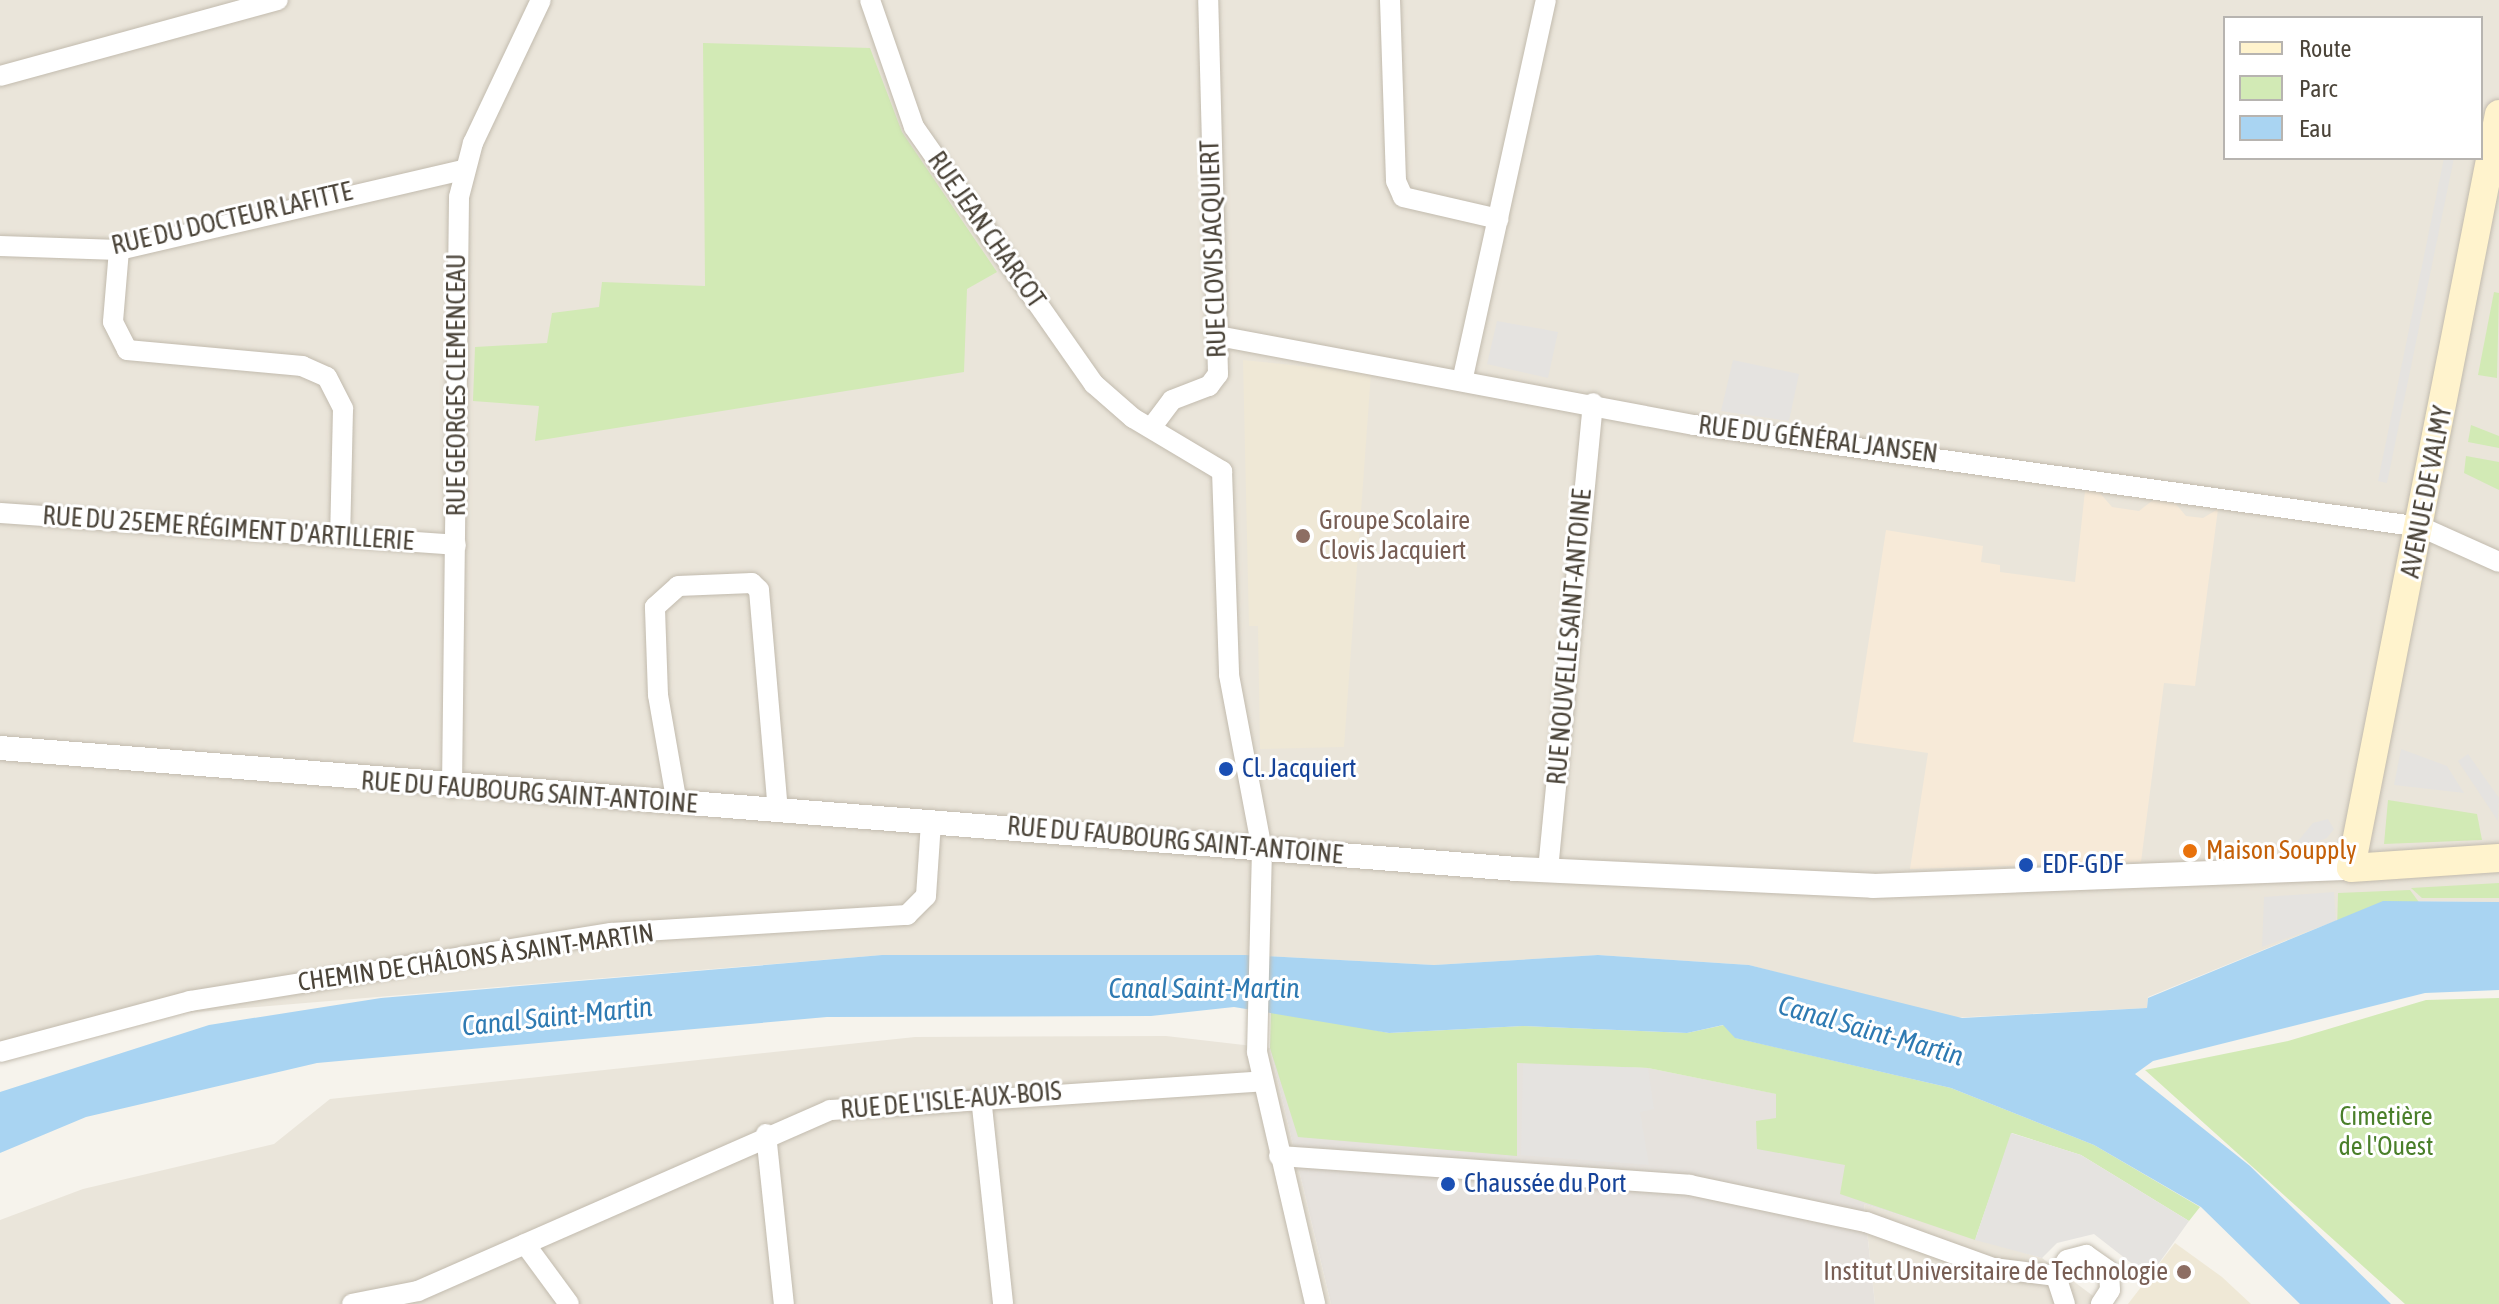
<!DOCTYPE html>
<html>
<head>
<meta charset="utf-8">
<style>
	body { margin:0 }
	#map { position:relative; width:2499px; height:1304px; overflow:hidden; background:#f6f3ec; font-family:"Asap Condensed",sans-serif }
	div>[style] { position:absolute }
	.residential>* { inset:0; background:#eae5da }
	.commercial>* { inset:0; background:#f7ead8 }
	.industrial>* { inset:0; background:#e6e2dd }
	.education>* { inset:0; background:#efe8d6 }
	.green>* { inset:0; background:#d2eab5 }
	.parking>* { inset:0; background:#e5e3e0 }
	.water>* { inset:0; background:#a9d4f2 }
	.roads { filter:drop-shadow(0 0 2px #c2bbae) drop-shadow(0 0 2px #c2bbae) }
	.minor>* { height:20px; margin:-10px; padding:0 10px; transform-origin:10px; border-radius:10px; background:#fff }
	.tertiary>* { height:24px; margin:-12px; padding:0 12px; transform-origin:12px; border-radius:12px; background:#fff }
	.secondary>* { height:28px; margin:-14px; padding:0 14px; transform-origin:14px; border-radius:14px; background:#fff3cd }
	.dots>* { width:22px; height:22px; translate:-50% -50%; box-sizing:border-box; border:4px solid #fff; border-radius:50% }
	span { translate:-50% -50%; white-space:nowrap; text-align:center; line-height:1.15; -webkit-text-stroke:6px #fff; paint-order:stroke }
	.street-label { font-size:26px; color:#4b4439 }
	.education-label { font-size:26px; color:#785e54 }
	.left { translate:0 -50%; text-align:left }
	.right { translate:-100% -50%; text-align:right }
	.transit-label { font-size:26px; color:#164399 }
	.food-label { font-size:26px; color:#c56008 }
	.park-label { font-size:26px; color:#4a7f2a }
	.water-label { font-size:28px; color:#2e7ab2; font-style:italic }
	.legend { position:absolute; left:2223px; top:16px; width:260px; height:144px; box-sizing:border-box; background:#fff; border:2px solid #b7b4b0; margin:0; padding:10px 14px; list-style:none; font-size:24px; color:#4b4439 }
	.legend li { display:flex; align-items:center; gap:16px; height:40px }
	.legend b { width:40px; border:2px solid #b7b4b0 }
</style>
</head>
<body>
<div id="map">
	<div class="residential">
		<i style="clip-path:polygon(evenodd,0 0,2499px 0,2499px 902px,2383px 901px,2148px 997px,2147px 1008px,1949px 1018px,1749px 965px,1598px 955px,1434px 965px,1246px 955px,882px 955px,185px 1013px,0 1060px,0 0,2225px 18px,2481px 18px,2481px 158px,2225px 158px,2225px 18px)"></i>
		<i style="clip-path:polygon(1166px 1036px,1270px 1048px,1331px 1304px,0 1304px,0 1220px,83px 1189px,274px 1144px,330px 1099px,915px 1037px)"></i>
		<i style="clip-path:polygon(1864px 1204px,2042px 1258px,2104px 1304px,1875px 1304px)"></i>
	</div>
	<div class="commercial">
		<i style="clip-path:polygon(2085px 491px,2099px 492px,2112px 507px,2139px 511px,2153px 500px,2175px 503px,2186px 516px,2203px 518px,2218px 509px,2195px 686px,2164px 683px,2141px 862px,1910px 869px,1928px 753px,1853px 742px,1886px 530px,1983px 546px,1981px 562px,2000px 565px,2000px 572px,2075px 582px)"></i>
	</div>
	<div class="industrial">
		<i style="clip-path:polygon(1270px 1048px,1648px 1068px,1777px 1094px,1970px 1237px,1864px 1204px,1875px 1304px,1331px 1304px)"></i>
	</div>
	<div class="education">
		<i style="clip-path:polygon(1243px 360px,1371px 373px,1344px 747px,1260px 749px,1258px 626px,1249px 626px)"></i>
		<i style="clip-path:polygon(2175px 1243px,2222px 1277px,2251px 1304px,2128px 1304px)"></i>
	</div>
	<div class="green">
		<i style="clip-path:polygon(703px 43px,870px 48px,902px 132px,997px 272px,967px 289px,964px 372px,535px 441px,539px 406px,473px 401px,475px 347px,547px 343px,552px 313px,599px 307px,602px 282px,705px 286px)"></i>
		<i style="clip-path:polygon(2494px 292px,2499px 293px,2497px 378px,2478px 375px)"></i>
		<i style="clip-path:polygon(2471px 425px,2499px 436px,2499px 448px,2468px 442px)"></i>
		<i style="clip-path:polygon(2466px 456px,2499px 462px,2499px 490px,2464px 473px)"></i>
		<i style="clip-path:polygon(2388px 800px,2477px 814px,2482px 840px,2384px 844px)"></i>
		<i style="clip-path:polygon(2499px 883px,2499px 898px,2422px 898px,2411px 888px)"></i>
		<i style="clip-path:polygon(2410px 890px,2435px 924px,2337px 932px,2338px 893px)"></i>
		<i style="clip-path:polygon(2499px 998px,2499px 1304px,2405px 1304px,2145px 1070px,2288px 1041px,2426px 1000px)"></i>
		<i style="clip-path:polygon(1271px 1009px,1389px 1033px,1523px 1026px,1687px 1033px,1724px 1025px,1736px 1038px,1951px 1088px,2094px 1145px,2200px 1207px,2189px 1221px,2081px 1155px,2012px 1133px,1975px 1240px,1840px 1194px,1845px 1165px,1757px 1149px,1756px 1121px,1776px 1118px,1776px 1094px,1648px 1068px,1517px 1063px,1517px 1156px,1298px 1137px,1270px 1048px)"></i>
	</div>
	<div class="parking">
		<i style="clip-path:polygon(2444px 158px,2454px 158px,2387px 483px,2378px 481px)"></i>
		<i style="clip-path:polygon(1497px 321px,1558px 332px,1548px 378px,1487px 364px)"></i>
		<i style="clip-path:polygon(1733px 360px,1799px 374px,1789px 421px,1721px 411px)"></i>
		<i style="clip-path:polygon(2401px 749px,2447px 766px,2464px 793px,2394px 785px)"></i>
		<i style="clip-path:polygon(2468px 754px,2499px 798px,2498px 821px,2458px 761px)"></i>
		<i style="clip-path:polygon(2328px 819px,2334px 829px,2327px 838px,2287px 854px,2313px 823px)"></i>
		<i style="clip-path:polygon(2334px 892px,2336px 921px,2262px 947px,2264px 897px)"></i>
		<i style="clip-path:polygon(1523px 1064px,1648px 1068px,1654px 1109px,1640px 1112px,1649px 1165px,1521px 1155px)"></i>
		<i style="clip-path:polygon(2011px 1133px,2081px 1155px,2189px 1221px,2149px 1277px,2094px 1234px,2057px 1243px,2042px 1258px,1975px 1240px)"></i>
	</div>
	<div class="water">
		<i style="clip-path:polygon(2383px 901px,2499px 902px,2499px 990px,2425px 993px,2153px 1061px,2135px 1074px,2250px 1166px,2391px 1304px,2300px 1304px,2201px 1207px,2094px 1145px,1951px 1088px,1735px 1038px,1723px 1025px,1687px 1033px,1523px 1026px,1389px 1033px,1234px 1007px,1151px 1016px,827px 1017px,317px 1063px,86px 1117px,0 1153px,0 1092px,209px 1025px,381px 998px,882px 955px,1246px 955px,1434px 965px,1598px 955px,1749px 965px,1962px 1018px,2147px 1008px,2148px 998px)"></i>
	</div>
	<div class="roads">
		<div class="minor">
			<i style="left:870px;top:0;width:134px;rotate:70.9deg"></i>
			<i style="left:914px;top:127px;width:314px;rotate:55deg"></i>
			<i style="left:1094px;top:384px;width:52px;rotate:41.1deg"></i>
			<i style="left:1133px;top:418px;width:104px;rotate:30.8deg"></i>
			<i style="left:1222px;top:471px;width:204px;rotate:88deg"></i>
			<i style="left:1229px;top:675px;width:177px;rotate:79.3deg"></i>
			<i style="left:1262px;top:849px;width:203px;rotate:91.4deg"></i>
			<i style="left:1257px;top:1052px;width:259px;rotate:77deg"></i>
			<i style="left:1390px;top:0;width:181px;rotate:88.1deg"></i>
			<i style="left:1396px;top:181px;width:17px;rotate:66deg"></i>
			<i style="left:1403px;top:197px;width:98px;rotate:13deg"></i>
			<i style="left:0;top:76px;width:288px;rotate:-15.3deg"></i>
			<i style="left:0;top:246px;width:119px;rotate:1.9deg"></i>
			<i style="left:119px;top:250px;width:353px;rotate:-13.1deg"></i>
			<i style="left:119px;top:250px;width:72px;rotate:94.8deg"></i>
			<i style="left:113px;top:322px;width:31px;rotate:63deg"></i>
			<i style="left:127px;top:350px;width:176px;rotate:5.2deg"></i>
			<i style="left:302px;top:366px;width:27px;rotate:24deg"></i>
			<i style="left:327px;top:377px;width:36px;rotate:63deg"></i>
			<i style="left:343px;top:409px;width:128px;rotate:91.3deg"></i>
			<i style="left:1218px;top:336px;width:484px;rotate:10.6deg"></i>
			<i style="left:1694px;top:425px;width:734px;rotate:7.99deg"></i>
			<i style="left:2421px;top:527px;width:85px;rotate:24.2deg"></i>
			<i style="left:1463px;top:377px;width:386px;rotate:-77.6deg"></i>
			<i style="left:1151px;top:428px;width:35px;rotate:-53deg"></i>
			<i style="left:1172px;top:400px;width:40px;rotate:-21deg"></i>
			<i style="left:1209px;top:386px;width:15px;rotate:-53deg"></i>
			<i style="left:1218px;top:374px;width:374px;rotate:-91.5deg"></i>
			<i style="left:0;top:513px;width:457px;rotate:4deg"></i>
			<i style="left:452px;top:788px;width:591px;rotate:-89.32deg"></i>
			<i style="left:459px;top:197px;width:56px;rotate:-75.5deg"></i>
			<i style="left:473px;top:143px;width:158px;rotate:-64.6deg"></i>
			<i style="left:677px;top:804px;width:111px;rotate:-99.9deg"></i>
			<i style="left:658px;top:695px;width:88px;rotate:-92deg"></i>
			<i style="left:655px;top:607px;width:31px;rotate:-42deg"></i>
			<i style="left:678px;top:586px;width:74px;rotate:-2.3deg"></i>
			<i style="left:752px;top:583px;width:10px;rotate:45deg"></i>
			<i style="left:759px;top:590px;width:221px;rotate:85.1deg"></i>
			<i style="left:1548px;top:870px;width:469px;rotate:-84.5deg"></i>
			<i style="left:0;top:1052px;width:197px;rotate:-15deg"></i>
			<i style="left:190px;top:1001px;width:426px;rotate:-9.2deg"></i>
			<i style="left:611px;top:933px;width:297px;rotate:-3.5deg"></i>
			<i style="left:907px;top:915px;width:27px;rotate:-45deg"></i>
			<i style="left:926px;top:896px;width:74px;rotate:-86.1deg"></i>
			<i style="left:981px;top:1097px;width:208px;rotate:83.9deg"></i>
			<i style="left:766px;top:1134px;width:171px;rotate:84deg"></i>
			<i style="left:1279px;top:1156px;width:412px;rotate:4deg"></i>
			<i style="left:1690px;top:1185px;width:180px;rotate:11.9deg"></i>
			<i style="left:1866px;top:1222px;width:135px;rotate:19.9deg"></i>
			<i style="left:1993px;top:1268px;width:64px;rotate:7.2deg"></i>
			<i style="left:525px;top:1244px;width:74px;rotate:53.7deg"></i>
			<i style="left:352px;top:1304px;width:67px;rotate:-11.1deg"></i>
			<i style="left:418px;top:1291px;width:450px;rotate:-23.7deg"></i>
			<i style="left:830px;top:1110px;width:432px;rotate:-3.8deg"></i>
			<i style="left:2065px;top:1304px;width:29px;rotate:-108deg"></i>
			<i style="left:2056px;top:1276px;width:19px;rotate:-55deg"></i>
			<i style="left:2067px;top:1260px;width:20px;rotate:-15deg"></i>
			<i style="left:2086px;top:1255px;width:28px;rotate:35deg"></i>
			<i style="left:2109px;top:1271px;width:19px;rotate:87deg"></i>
			<i style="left:2110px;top:1290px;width:17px;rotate:123deg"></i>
		</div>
		<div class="tertiary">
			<i style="left:0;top:748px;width:1523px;rotate:4.56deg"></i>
			<i style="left:1518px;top:869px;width:355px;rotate:2.7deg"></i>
			<i style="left:1873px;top:886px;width:478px;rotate:-2.2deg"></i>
		</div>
		<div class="secondary">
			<i style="left:2499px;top:114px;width:768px;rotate:101.11deg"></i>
			<i style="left:2351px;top:868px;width:148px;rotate:-3.9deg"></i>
		</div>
	</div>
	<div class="dots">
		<i style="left:1303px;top:536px;background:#8d6e63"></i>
		<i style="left:1226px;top:769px;background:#1a4fb4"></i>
		<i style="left:2190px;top:851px;background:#e8710a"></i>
		<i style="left:2026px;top:865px;background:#1a4fb4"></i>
		<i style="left:1448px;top:1184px;background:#1a4fb4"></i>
		<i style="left:2184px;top:1272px;background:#8d6e63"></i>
	</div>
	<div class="street-label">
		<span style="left:232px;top:219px;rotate:-13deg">RUE DU DOCTEUR LAFITTE</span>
		<span style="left:986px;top:230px;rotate:55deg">RUE JEAN CHARCOT</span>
		<span style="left:1214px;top:249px;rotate:-92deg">RUE CLOVIS JACQUIERT</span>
		<span style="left:457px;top:385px;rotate:-90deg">RUE GEORGES CLEMENCEAU</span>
		<span style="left:1818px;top:440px;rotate:7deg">RUE DU GÉNÉRAL JANSEN</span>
		<span style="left:2427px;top:492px;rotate:-79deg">AVENUE DE VALMY</span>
		<span style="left:228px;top:529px;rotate:4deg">RUE DU 25EME RÉGIMENT D'ARTILLERIE</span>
		<span style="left:1570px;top:637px;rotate:-85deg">RUE NOUVELLE SAINT-ANTOINE</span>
		<span style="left:529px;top:793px;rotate:4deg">RUE DU FAUBOURG SAINT-ANTOINE</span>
		<span style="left:1175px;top:841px;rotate:5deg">RUE DU FAUBOURG SAINT-ANTOINE</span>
		<span style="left:476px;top:958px;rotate:-8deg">CHEMIN DE CHÂLONS À SAINT-MARTIN</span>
		<span style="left:951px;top:1101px;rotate:-5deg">RUE DE L'ISLE-AUX-BOIS</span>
	</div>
	<div class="education-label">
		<span class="left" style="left:1319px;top:536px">Groupe Scolaire<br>Clovis Jacquiert</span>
		<span class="right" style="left:2168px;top:1272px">Institut Universitaire de Technologie</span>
	</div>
	<div class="transit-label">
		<span class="left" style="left:1242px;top:769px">Cl. Jacquiert</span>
		<span class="left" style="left:2042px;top:865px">EDF-GDF</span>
		<span class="left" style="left:1464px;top:1184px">Chaussée du Port</span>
	</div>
	<div class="food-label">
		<span class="left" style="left:2206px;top:851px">Maison Soupply</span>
	</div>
	<div class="park-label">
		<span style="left:2386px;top:1132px">Cimetière<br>de l'Ouest</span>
	</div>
	<div class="water-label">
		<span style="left:1204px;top:988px">Canal Saint-Martin</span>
		<span style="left:557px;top:1016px;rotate:-6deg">Canal Saint-Martin</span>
		<span style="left:1871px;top:1030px;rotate:16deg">Canal Saint-Martin</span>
	</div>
	<ul class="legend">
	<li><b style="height:10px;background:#fff3cd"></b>Route</li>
	<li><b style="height:22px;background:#d2eab5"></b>Parc</li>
	<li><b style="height:22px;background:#a9d4f2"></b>Eau</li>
	</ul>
</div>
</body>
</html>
